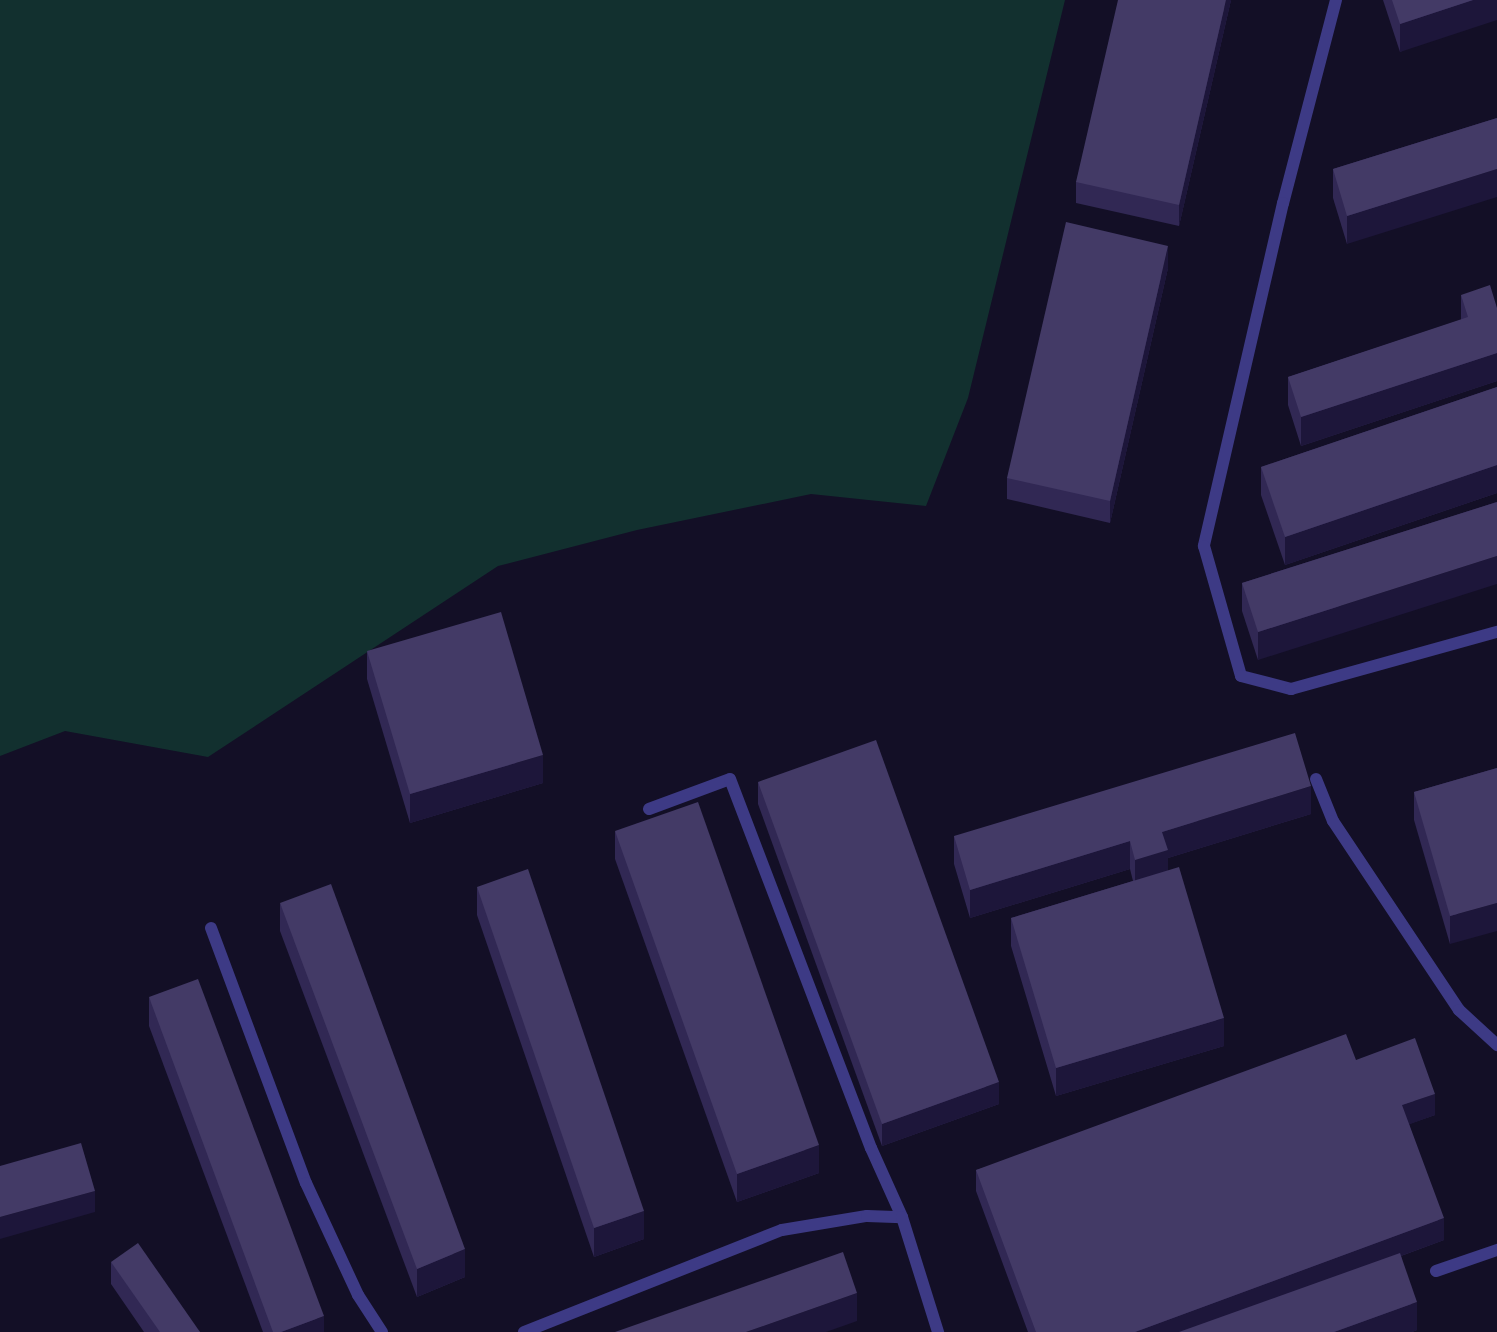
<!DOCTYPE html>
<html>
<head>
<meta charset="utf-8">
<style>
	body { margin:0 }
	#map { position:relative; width:1497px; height:1332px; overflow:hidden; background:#130f26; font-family:"Open Sans",sans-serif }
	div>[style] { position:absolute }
	.green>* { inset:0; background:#12302f }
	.minor>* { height:12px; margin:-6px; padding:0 6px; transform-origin:6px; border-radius:6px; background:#3d3a85 }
	.wall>* { inset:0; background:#312854 }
	.shaded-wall>* { inset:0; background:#1d163a }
	.building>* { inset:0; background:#433a66 }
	span { translate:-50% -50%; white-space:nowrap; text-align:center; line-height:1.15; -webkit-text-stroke:5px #130f26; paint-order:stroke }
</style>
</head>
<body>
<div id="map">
	<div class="green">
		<i style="clip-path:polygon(0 0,1065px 0,968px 398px,926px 506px,811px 494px,637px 530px,498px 566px,208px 757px,65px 731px,0 756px)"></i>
	</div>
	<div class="minor">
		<i style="left:1336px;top:0;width:210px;rotate:104.6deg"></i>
		<i style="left:1283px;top:203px;width:352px;rotate:103deg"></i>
		<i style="left:1204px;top:546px;width:135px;rotate:74.1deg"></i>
		<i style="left:1241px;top:676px;width:52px;rotate:14.6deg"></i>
		<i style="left:1291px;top:689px;width:214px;rotate:-15.5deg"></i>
		<i style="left:1316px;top:779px;width:45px;rotate:68deg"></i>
		<i style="left:1333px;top:821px;width:227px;rotate:56.3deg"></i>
		<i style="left:1459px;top:1010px;width:52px;rotate:42.6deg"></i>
		<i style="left:649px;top:809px;width:86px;rotate:-20.3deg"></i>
		<i style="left:730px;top:779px;width:395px;rotate:69.1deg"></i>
		<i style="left:871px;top:1148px;width:76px;rotate:65.8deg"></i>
		<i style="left:211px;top:928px;width:272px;rotate:69.6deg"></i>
		<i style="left:306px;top:1183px;width:123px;rotate:65.1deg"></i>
		<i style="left:358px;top:1295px;width:44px;rotate:57deg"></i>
		<i style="left:1436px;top:1271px;width:65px;rotate:-19deg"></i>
		<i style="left:524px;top:1332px;width:277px;rotate:-21.6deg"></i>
		<i style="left:782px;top:1230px;width:86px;rotate:-9.4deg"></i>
		<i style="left:867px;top:1216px;width:35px;rotate:2deg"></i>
		<i style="left:902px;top:1217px;width:121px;rotate:72.6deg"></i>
	</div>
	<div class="wall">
		<i style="clip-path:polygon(1231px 0,1179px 226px,1076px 203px,1076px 182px)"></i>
		<i style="clip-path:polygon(1383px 0,1497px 0,1400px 52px)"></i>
		<i style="clip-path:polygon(1497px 118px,1347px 244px,1333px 198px,1333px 169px)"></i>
		<i style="clip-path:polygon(1168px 268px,1110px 523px,1007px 499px,1007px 478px)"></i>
		<i style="clip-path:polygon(1461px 295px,1497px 308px,1497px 381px,1301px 446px,1288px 405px,1288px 377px,1461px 320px)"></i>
		<i style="clip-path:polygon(1497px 387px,1497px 493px,1285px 565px,1261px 495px,1261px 467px)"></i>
		<i style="clip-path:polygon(1497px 502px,1258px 660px,1242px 611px,1242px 583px)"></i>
		<i style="clip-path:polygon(367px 651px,543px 783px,410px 823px,367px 679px)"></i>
		<i style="clip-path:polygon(1497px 768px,1450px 944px,1414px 820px,1414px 792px)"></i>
		<i style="clip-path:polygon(758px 782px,999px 1104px,882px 1146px,758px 804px)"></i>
		<i style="clip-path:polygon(1311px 814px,1168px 858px,1168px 871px,1224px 1046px,1056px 1096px,1011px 946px,1011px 918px,1133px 881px,1130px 869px,970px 918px,954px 864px,954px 836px)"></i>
		<i style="clip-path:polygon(615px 831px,819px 1173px,737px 1202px,615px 859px)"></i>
		<i style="clip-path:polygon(477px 887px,644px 1239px,594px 1257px,477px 915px)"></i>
		<i style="clip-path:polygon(280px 903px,465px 1277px,417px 1297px,280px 931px)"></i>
		<i style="clip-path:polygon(149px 997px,324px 1332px,263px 1332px,149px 1026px)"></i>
		<i style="clip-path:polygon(1356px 1060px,1435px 1115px,1409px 1124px,1444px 1240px,1401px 1256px,1417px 1330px,1412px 1332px,1028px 1332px,976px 1191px,976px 1170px)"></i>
		<i style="clip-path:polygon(111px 1262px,200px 1332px,144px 1332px,111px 1284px)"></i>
	</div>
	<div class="shaded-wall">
		<i style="clip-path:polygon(1226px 0,1231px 0,1179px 226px,1179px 205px)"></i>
		<i style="clip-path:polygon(1473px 0,1497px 0,1497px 20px,1400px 52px,1400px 24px)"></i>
		<i style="clip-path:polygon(1497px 169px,1497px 197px,1347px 244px,1347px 216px)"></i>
		<i style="clip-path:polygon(1168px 246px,1168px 268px,1110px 523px,1110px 501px)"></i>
		<i style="clip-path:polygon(1497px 353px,1497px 381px,1301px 446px,1301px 417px)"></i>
		<i style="clip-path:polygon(1497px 465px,1497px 493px,1285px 565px,1285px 537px)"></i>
		<i style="clip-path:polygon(1497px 556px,1497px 584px,1258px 660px,1258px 632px)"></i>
		<i style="clip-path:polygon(543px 755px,543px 783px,410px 823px,410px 794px)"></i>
		<i style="clip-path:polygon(1311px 786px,1311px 814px,1168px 858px,1168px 878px,1135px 888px,1135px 860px,1162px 832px)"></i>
		<i style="clip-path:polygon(1130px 841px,1130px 869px,970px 918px,970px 890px)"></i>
		<i style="clip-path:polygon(1497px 903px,1497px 931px,1450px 944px,1450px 916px)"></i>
		<i style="clip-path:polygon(1224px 1018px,1224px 1046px,1056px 1096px,1056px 1068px)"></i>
		<i style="clip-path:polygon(999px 1082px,999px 1104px,882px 1146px,882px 1124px)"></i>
		<i style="clip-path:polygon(1435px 1094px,1435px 1115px,1402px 1127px,1402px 1105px)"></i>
		<i style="clip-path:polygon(819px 1145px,819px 1173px,737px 1202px,737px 1174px)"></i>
		<i style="clip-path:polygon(95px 1191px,95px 1212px,0 1239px,0 1217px)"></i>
		<i style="clip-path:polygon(644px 1211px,644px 1239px,594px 1257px,594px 1228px)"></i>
		<i style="clip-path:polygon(1444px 1218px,1444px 1240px,1194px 1332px,1135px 1332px)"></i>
		<i style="clip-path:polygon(465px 1249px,465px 1277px,417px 1297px,417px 1269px)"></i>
		<i style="clip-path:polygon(857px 1293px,857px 1321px,826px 1332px,746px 1332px)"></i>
		<i style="clip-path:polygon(1417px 1302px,1417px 1330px,1412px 1332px,1334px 1332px)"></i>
		<i style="clip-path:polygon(324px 1316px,324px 1332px,281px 1332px)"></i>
	</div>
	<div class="building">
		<i style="clip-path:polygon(1118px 0,1226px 0,1179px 205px,1076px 182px)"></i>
		<i style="clip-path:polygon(1392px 0,1473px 0,1400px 24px)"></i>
		<i style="clip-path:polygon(1497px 118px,1497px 169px,1347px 216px,1333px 169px)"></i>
		<i style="clip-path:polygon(1066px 222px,1168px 246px,1110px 501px,1007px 478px)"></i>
		<i style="clip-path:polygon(1490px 285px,1497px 308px,1497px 353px,1301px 417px,1288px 377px,1468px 317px,1461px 295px)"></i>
		<i style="clip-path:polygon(1497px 387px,1497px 465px,1285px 537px,1261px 467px)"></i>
		<i style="clip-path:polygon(1497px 502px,1497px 556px,1258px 632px,1242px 583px)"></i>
		<i style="clip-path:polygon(501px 612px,543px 755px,410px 794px,367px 651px)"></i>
		<i style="clip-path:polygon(1295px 733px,1311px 786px,1162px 832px,1168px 850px,1135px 860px,1130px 841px,970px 890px,954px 836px)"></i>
		<i style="clip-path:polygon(876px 740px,999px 1082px,882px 1124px,758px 782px)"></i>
		<i style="clip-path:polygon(1497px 768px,1497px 903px,1450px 916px,1414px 792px)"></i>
		<i style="clip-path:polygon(698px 802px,819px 1145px,737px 1174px,615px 831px)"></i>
		<i style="clip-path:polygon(1179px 867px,1224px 1018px,1056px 1068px,1011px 918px)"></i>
		<i style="clip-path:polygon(528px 869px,644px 1211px,594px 1228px,477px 887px)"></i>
		<i style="clip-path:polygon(331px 884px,465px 1249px,417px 1269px,280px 903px)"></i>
		<i style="clip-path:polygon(198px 979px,324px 1316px,281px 1332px,273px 1332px,149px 997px)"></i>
		<i style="clip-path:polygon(1346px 1034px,1356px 1060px,1415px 1038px,1435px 1094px,1402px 1105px,1444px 1218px,1135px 1332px,1036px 1332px,976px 1170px)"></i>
		<i style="clip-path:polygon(81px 1143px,95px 1191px,0 1217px,0 1166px)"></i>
		<i style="clip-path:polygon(138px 1243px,200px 1332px,160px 1332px,111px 1262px)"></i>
		<i style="clip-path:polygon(843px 1252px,857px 1293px,746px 1332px,615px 1332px)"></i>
		<i style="clip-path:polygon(1400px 1253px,1417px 1302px,1334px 1332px,1179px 1332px)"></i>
	</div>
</div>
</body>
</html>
